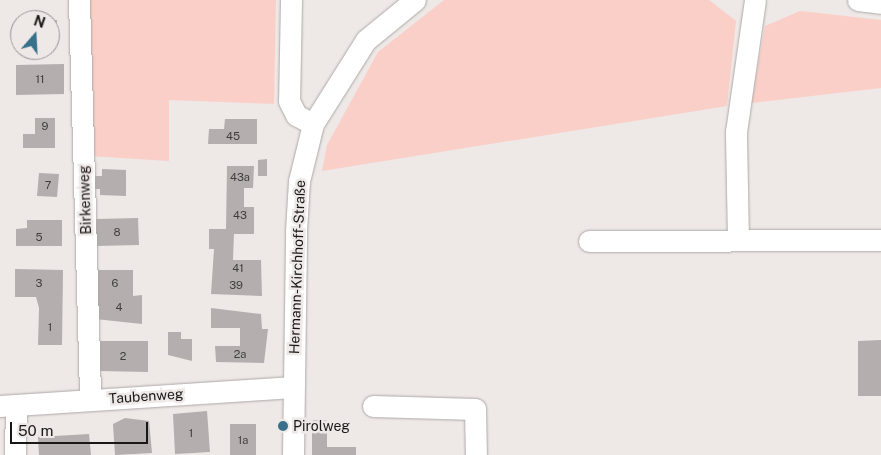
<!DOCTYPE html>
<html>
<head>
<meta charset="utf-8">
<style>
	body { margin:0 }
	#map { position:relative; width:881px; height:455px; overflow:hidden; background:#eee8e7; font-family:"Public Sans",sans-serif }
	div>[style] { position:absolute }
	.green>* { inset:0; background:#facfc7 }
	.building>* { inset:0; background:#b4aeae }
	.roads { filter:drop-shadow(0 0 1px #ada8a7) drop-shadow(0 0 1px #ada8a7) }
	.minor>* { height:21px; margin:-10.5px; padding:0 10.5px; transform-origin:10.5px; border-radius:10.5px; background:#fff }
	.dots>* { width:14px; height:14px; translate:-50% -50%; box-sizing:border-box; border:2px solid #eee8e7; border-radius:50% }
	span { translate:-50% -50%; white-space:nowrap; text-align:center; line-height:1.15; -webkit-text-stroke:5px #eee8e7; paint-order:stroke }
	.number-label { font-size:11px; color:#403d3d }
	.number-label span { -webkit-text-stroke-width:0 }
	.street-label { font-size:14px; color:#191717 }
	.poi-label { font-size:14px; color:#191717 }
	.left { translate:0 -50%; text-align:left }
	.north { position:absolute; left:10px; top:10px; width:50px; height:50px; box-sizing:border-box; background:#eee8e7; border:1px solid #999494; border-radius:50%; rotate:19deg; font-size:14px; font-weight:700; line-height:20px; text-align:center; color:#191717 }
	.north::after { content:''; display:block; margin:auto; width:18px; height:22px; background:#38708a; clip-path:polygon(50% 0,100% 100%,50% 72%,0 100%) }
	.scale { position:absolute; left:10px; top:422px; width:138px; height:22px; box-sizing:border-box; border:2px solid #191717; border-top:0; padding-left:6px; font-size:15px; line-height:18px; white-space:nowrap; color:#191717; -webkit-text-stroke:4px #eee8e7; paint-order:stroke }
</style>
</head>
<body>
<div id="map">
	<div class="green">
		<i style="clip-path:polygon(90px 0,276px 0,274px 104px,169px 100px,169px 161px,89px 156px)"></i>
		<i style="clip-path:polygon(444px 0,709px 0,736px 21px,727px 106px,322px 171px,327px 145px,378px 52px)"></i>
		<i style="clip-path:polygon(800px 11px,881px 20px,881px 88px,751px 103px,765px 26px)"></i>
	</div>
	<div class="building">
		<i style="clip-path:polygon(50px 20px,57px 20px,55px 48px,50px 48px)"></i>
		<i style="clip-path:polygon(64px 64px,64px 94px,16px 95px,16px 65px)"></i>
		<i style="clip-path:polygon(35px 118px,55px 118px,55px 148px,23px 148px,23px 134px,35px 134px)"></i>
		<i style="clip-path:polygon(225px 119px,257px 119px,257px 144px,208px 144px,209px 129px,224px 129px)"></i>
		<i style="clip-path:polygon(267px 159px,267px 176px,258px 176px,258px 160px)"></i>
		<i style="clip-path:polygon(227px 166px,254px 166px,253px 188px,244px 188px,244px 207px,254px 207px,254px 234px,234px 234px,233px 260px,261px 260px,262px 296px,211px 294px,214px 249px,209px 249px,209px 229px,226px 229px)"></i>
		<i style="clip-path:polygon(102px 169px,126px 170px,126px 196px,100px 195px,100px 189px,92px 189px,93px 176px,102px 176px)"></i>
		<i style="clip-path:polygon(39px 173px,59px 174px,57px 197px,37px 196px)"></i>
		<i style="clip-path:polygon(138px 218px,139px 245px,96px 246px,96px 219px)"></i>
		<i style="clip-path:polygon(27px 220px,62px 220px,62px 246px,16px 246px,16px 229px,27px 228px)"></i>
		<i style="clip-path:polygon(15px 269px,63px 270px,62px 345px,38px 345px,39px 308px,36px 297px,15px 297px)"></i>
		<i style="clip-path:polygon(97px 270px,133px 270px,133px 296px,142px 295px,142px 324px,95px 319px)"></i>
		<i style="clip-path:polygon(211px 308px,261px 314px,262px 329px,268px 329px,264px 363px,216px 362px,215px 346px,240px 346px,240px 328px,211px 328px)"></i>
		<i style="clip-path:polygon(168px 332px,181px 332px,181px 339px,192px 339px,192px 361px,168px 355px)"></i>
		<i style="clip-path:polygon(881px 340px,881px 396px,858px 396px,858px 341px)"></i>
		<i style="clip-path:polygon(99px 341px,148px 341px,148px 372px,99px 371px)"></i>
		<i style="clip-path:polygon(207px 411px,210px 452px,175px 454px,173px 414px)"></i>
		<i style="clip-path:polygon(125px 418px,149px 421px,152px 453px,115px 455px,113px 424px)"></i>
		<i style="clip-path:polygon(312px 420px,327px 420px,327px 447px,356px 447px,356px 455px,312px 455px)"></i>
		<i style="clip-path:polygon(230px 424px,256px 424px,256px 455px,230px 455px)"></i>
		<i style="clip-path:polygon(89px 434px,91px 455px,39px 455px,38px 437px)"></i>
	</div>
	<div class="roads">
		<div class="minor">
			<i style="left:79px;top:0;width:399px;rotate:88.4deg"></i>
			<i style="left:291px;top:0;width:101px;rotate:91.1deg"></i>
			<i style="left:289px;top:101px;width:16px;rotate:63deg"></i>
			<i style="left:296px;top:115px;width:19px;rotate:28deg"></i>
			<i style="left:858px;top:0;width:23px;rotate:7deg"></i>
			<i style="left:738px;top:240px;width:108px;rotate:-91.1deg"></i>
			<i style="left:736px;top:132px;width:133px;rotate:-81.8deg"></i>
			<i style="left:589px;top:241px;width:292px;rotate:-0.2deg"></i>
			<i style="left:0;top:406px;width:294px;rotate:-3.7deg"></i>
			<i style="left:373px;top:406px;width:102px;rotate:1.7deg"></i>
			<i style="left:475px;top:409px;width:46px;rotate:88.8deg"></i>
			<i style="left:15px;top:455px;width:50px;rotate:-88.9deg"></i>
			<i style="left:293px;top:455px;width:224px;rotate:-89.2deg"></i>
			<i style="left:296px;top:231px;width:50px;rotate:-86.6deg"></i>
			<i style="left:299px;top:181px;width:59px;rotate:-76.2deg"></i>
			<i style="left:313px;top:124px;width:99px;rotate:-57.8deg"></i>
			<i style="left:366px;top:40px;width:63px;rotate:-39.2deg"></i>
		</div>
	</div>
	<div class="dots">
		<i style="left:283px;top:426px;background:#38708a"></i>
	</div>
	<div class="number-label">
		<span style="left:40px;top:79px">11</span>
		<span style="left:45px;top:126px">9</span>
		<span style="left:233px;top:136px">45</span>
		<span style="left:240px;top:177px">43a</span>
		<span style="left:48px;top:185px">7</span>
		<span style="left:240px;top:215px">43</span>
		<span style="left:117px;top:232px">8</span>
		<span style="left:39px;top:237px">5</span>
		<span style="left:238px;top:268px">41</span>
		<span style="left:39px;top:283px">3</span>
		<span style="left:115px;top:283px">6</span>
		<span style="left:236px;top:285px">39</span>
		<span style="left:119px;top:307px">4</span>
		<span style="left:50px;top:327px">1</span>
		<span style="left:240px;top:354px">2a</span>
		<span style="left:123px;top:356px">2</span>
		<span style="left:191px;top:433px">1</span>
		<span style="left:243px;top:440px">1a</span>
	</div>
	<div class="street-label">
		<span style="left:85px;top:200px;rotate:-92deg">Birkenweg</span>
		<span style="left:297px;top:267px;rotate:-88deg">Hermann-Kirchhoff-Straße</span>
		<span style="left:146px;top:396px;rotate:-4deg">Taubenweg</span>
	</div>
	<div class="poi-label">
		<span class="left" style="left:293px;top:426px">Pirolweg</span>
	</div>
	<div class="north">N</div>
	<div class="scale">50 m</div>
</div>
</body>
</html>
